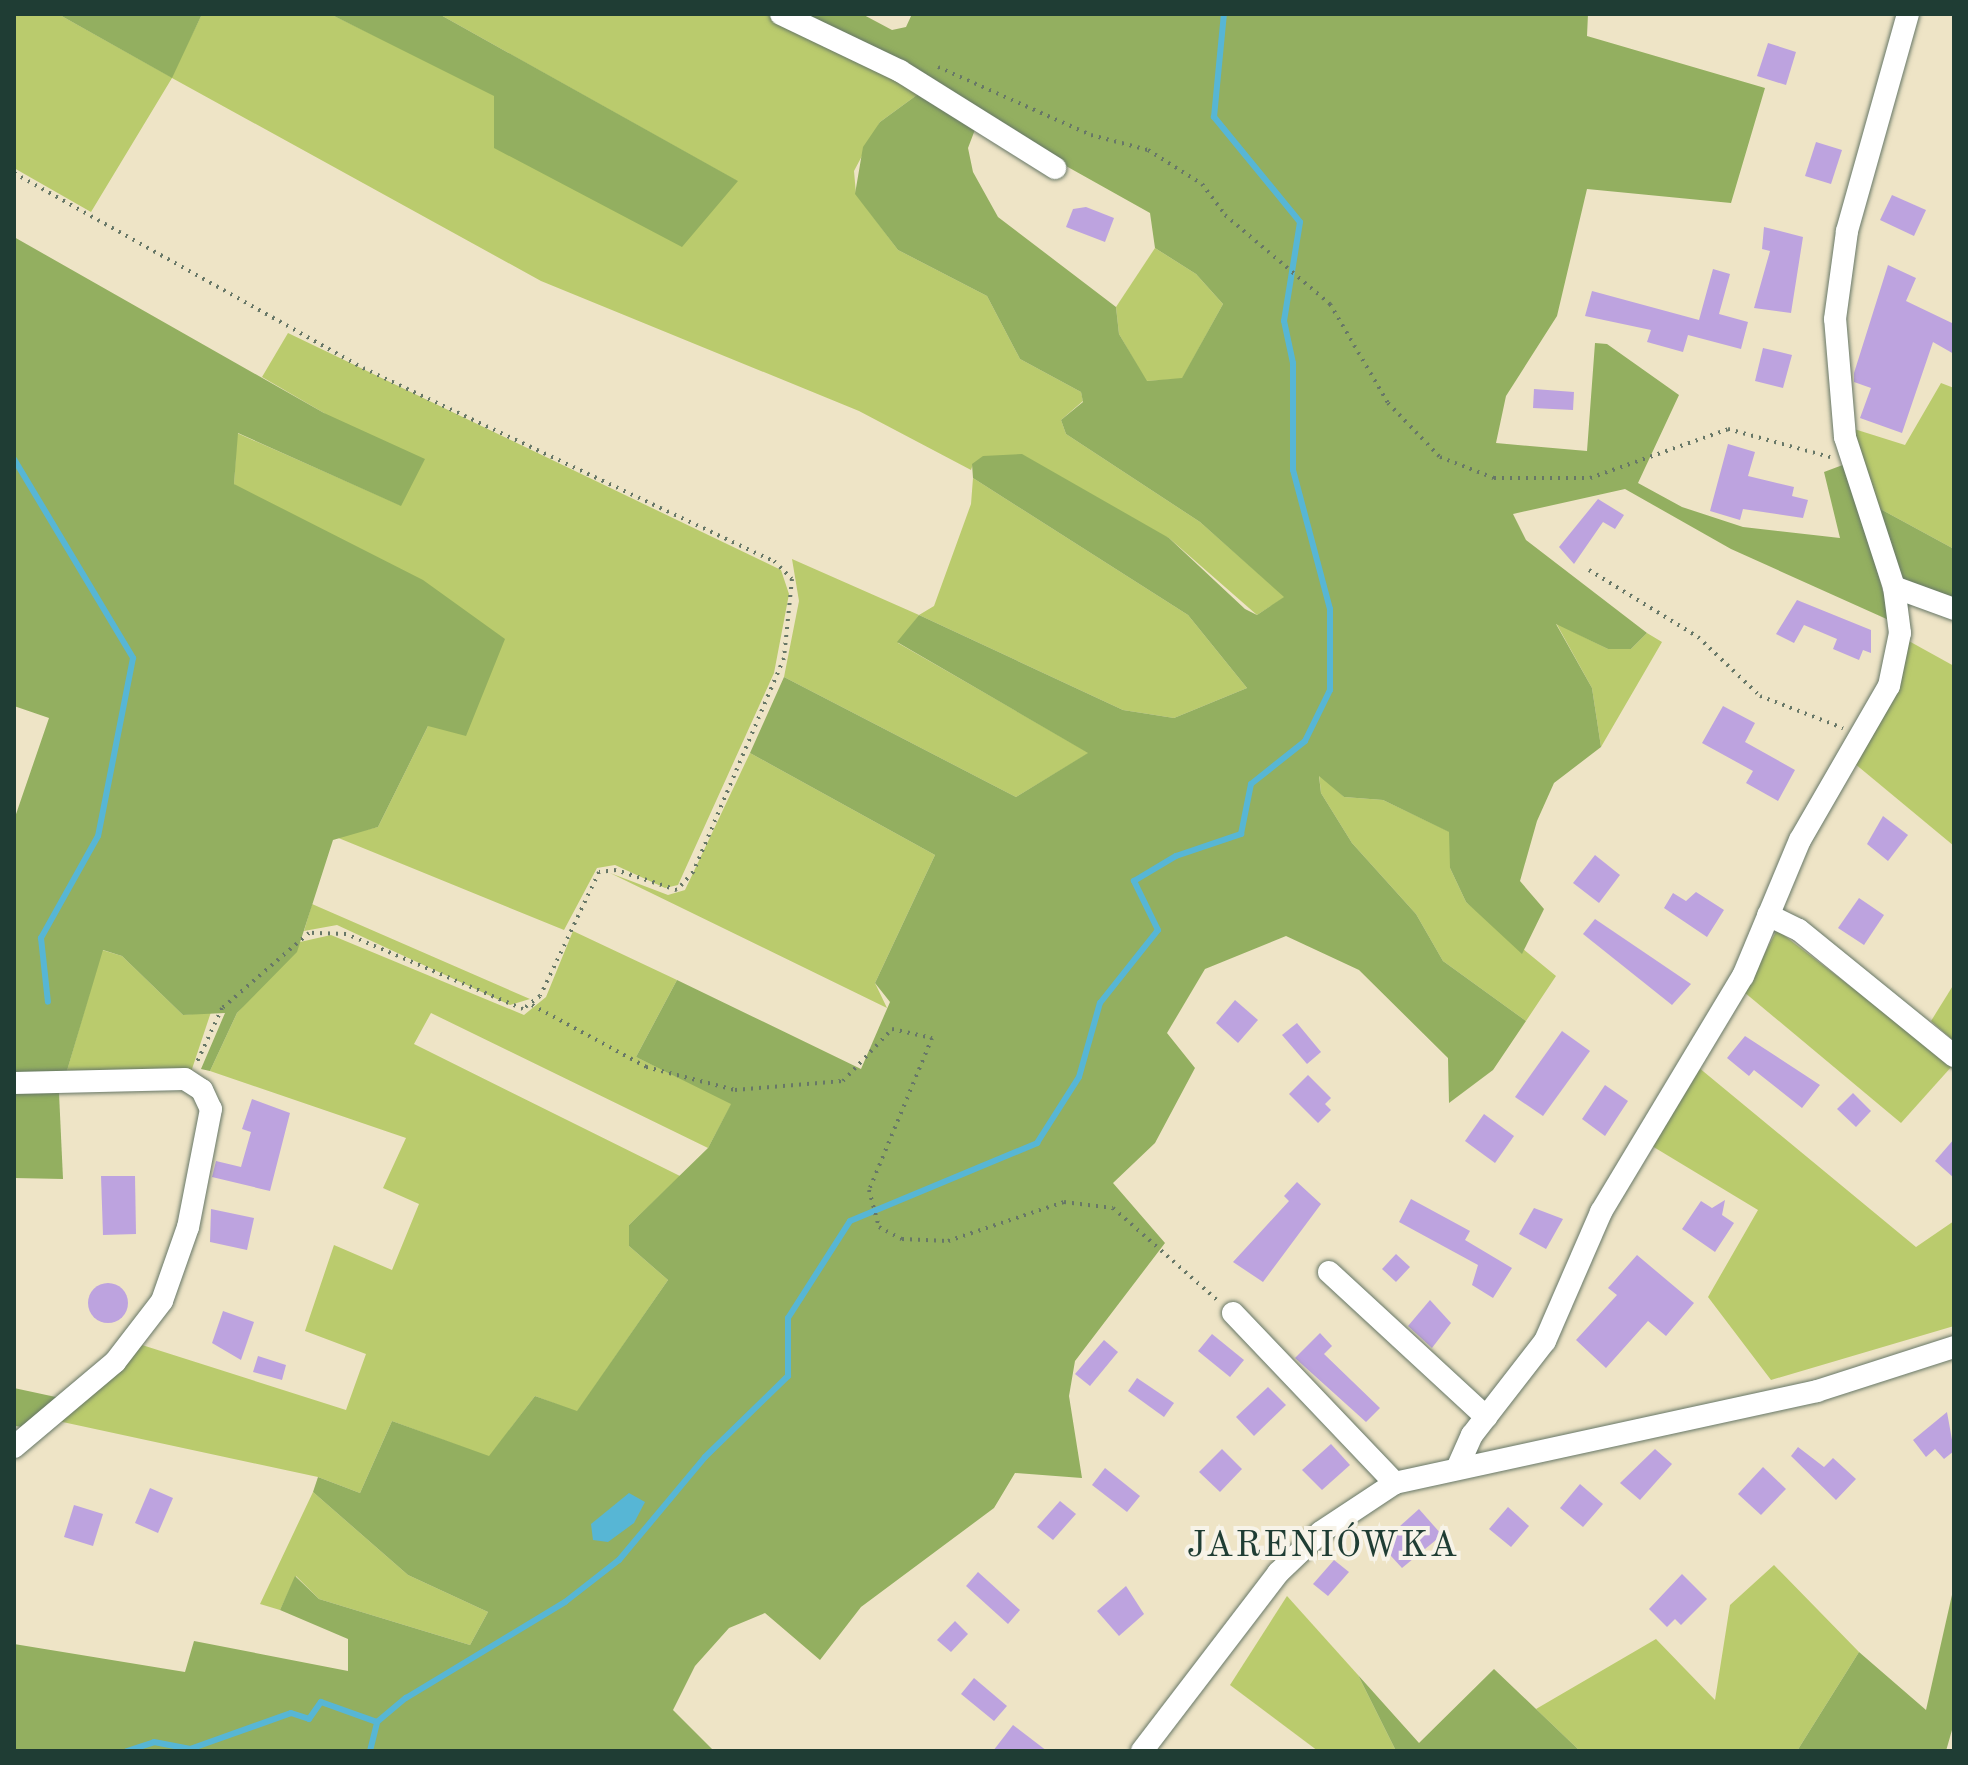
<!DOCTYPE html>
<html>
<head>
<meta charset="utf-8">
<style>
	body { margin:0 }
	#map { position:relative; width:1968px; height:1765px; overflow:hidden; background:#eee4c6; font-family:"Old Standard TT",serif }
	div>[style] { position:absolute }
	.green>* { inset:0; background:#bacb6d }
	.forest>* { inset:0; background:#93af60 }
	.water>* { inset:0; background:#57b6d5 }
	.stream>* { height:6px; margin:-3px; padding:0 3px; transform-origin:3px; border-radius:3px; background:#57b6d5 }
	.building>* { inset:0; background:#bda3df }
	.round { border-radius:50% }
	.path>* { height:4px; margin-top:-2px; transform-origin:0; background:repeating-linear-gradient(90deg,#677767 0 2px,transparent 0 8px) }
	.roads { filter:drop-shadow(0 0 2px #677767) drop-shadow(0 0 2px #677767) }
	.minor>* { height:22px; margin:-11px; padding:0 11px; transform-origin:11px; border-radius:11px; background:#fff }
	span { translate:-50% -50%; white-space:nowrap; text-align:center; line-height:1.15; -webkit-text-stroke:8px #f7f3e8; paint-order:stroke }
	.quarter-label { font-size:36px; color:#1f3d34; letter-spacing:2px }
	.frame { position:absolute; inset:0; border:16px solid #1f3d34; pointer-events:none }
</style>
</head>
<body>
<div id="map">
	<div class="green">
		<i style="clip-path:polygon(14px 14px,58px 14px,171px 77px,202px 14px,330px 14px,717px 201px,737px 181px,439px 14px,769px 14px,921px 92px,880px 122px,854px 171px,856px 194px,898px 250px,987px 296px,1020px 359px,1081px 392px,1083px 401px,1061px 420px,1066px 434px,1200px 522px,1285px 597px,1257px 615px,1169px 538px,973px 464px,971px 470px,859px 411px,541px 281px,172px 78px,91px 212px,14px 168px)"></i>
		<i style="clip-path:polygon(1155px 248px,1196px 274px,1223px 304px,1182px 379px,1146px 381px,1119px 334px,1116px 307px)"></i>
		<i style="clip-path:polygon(288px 333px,781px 570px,789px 594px,774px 673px,678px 885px,665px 888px,615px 865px,597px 868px,564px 930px,336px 837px,378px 827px,428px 726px,234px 484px,237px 433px,400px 505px,324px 413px,262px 377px)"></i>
		<i style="clip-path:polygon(1941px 383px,1954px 388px,1954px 549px,1873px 505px,1851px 428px,1905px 445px)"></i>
		<i style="clip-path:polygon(973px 478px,1188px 615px,1247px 688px,1174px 718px,1123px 710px,919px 615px,898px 643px,1089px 753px,1016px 797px,784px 677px,799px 601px,792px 559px,919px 615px,934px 606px,971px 504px)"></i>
		<i style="clip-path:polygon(1556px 623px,1608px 649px,1631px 649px,1647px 633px,1662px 642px,1601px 747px,1592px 688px)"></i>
		<i style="clip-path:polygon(1907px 640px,1954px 666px,1954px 846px,1854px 763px)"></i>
		<i style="clip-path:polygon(750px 753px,935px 855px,875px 983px,887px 1008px,610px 873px,668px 895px,685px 890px)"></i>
		<i style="clip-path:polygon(1319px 774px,1344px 797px,1383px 800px,1450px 832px,1450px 868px,1466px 902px,1556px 976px,1526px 1021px,1443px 961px,1416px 914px,1352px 843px,1321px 793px)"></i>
		<i style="clip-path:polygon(312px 904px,530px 999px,510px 1005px,337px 925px,304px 931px)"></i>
		<i style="clip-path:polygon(1777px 930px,1953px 1065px,1901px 1123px,1744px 992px)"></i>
		<i style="clip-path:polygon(573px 931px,677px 980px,636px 1057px,732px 1103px,708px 1148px,431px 1013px,414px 1044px,680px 1176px,629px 1225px,629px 1246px,668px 1280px,577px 1412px,535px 1396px,489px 1457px,392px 1421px,360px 1493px,318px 1477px,58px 1421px,142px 1345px,346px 1410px,366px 1354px,305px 1331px,334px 1245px,392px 1270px,419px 1204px,383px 1188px,406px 1138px,210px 1071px,237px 1013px,300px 942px,331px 935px,524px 1015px,546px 997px)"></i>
		<i style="clip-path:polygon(102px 950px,122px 956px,183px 1015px,211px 1012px,191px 1072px,66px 1074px)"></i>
		<i style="clip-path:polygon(1954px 984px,1954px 1041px,1931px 1021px)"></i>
		<i style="clip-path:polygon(1698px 1067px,1916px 1247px,1954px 1221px,1954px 1326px,1771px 1380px,1708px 1297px,1758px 1210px,1652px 1146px)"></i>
		<i style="clip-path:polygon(313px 1492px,408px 1575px,488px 1612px,470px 1645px,319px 1599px,296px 1576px,280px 1610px,260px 1604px)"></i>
		<i style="clip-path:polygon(1774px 1565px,1859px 1652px,1797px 1751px,1580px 1751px,1536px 1709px,1656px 1639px,1715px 1700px,1730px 1605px)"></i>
		<i style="clip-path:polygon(1287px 1596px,1358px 1675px,1396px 1751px,1318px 1751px,1230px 1685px)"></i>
	</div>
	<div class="forest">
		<i style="clip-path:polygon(58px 14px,202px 14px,172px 78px)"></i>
		<i style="clip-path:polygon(330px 14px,439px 14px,738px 181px,682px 247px,494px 148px,494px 96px)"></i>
		<i style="clip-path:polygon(795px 14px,862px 14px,892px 30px,906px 27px,912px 14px,1588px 14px,1587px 36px,1765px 88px,1731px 203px,1587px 189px,1557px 316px,1506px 396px,1496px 443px,1587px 451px,1595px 343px,1607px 344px,1679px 395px,1638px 483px,1682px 507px,1743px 527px,1840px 538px,1824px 472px,1848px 463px,1891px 621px,1731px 549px,1625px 489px,1513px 514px,1526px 540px,1647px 633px,1631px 649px,1608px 649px,1556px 624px,1592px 688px,1601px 747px,1554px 783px,1537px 821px,1520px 881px,1544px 909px,1522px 954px,1466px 902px,1450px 868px,1449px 832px,1383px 800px,1344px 797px,1319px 776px,1321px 793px,1352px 843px,1416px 914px,1443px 961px,1526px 1021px,1493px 1070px,1449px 1103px,1448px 1058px,1359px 970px,1286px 936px,1205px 969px,1167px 1033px,1195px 1068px,1155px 1143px,1113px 1183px,1165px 1243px,1075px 1361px,1069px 1396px,1082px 1478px,1015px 1473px,994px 1508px,861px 1607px,820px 1660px,765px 1613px,729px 1628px,695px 1666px,673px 1710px,714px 1751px,14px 1751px,14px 1644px,185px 1672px,194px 1641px,348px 1671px,348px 1639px,280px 1610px,295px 1576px,319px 1599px,470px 1645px,488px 1612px,408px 1575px,313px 1492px,318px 1477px,360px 1493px,392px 1421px,489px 1456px,535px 1396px,577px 1411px,668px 1280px,629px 1246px,629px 1225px,708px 1148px,731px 1104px,636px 1057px,677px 980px,861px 1069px,890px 1002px,875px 983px,935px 855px,750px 753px,784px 677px,1016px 797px,1088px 753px,897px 642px,919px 615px,1123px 710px,1174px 718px,1247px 688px,1188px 615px,973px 478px,972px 464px,983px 456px,1022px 454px,1169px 538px,1245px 609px,1257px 615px,1284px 597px,1200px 522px,1066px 434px,1061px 420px,1083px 402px,1081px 392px,1020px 359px,987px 296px,898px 250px,855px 194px,863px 147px,880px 122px,921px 92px,976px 127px,968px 148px,973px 172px,998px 217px,1116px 307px,1119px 334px,1147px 381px,1182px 378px,1223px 304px,1196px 274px,1155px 248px,1150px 213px)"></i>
		<i style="clip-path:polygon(14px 237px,324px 413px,425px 459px,401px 506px,238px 433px,234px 484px,423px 580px,505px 639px,466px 736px,428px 726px,378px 827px,333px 840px,297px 952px,237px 1013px,210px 1071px,201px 1069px,225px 1013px,183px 1015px,122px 956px,103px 950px,66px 1074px,14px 1074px,14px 820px,49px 718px,14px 706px)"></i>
		<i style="clip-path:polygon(1873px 505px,1954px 549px,1954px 602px,1897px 576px)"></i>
		<i style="clip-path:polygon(14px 1093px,59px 1093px,63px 1179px,14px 1178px)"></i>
		<i style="clip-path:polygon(14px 1388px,65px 1399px,24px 1427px,14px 1426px)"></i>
		<i style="clip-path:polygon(1954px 1586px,1954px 1723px,1946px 1751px,1797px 1751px,1859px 1652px,1926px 1710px)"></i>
		<i style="clip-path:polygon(1494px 1669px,1580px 1751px,1396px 1751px,1358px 1675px,1419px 1743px)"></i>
	</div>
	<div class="water">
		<i style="clip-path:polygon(629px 1493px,645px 1502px,634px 1523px,608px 1542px,593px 1540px,591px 1524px)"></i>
	</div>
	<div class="stream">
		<i style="left:14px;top:459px;width:232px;rotate:59.1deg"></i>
		<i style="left:133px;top:658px;width:181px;rotate:101.1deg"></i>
		<i style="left:98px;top:836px;width:117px;rotate:119.2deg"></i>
		<i style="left:41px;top:938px;width:64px;rotate:83.8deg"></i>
		<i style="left:127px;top:1751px;width:28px;rotate:-18deg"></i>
		<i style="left:154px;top:1742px;width:37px;rotate:11deg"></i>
		<i style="left:190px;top:1749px;width:107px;rotate:-19.6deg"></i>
		<i style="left:291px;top:1713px;width:19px;rotate:18deg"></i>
		<i style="left:309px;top:1719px;width:21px;rotate:-55deg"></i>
		<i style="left:321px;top:1702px;width:59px;rotate:19.7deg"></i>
		<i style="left:370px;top:1751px;width:30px;rotate:-76deg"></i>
		<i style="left:377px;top:1722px;width:38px;rotate:-40deg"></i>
		<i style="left:406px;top:1698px;width:186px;rotate:-31.1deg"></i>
		<i style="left:565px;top:1602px;width:68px;rotate:-37.9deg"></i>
		<i style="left:619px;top:1560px;width:134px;rotate:-50.1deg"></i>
		<i style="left:705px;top:1457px;width:116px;rotate:-44.3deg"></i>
		<i style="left:788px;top:1376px;width:58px;rotate:-90deg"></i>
		<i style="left:788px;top:1318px;width:115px;rotate:-57.4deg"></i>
		<i style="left:850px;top:1221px;width:203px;rotate:-22.6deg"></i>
		<i style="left:1037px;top:1143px;width:78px;rotate:-57.5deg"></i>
		<i style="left:1079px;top:1077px;width:77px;rotate:-74.2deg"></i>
		<i style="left:1100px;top:1003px;width:93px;rotate:-51.5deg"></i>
		<i style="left:1158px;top:930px;width:55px;rotate:-116.1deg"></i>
		<i style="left:1134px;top:881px;width:49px;rotate:-30.8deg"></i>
		<i style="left:1176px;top:856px;width:69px;rotate:-18.7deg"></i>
		<i style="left:1241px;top:834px;width:51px;rotate:-78.7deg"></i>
		<i style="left:1251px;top:784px;width:69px;rotate:-38.5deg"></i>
		<i style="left:1305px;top:741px;width:57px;rotate:-63.9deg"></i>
		<i style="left:1330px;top:690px;width:81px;rotate:-90deg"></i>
		<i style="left:1330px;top:609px;width:144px;rotate:-104.9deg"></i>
		<i style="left:1293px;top:470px;width:107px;rotate:-90deg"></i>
		<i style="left:1293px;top:363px;width:43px;rotate:-102.1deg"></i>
		<i style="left:1284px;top:321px;width:100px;rotate:-80.8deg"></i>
		<i style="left:1300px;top:222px;width:136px;rotate:-129.3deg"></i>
		<i style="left:1214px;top:117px;width:103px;rotate:-84.5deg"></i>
	</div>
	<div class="building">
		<i style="clip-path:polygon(1768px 43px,1796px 52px,1786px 85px,1757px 76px)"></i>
		<i style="clip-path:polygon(1816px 142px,1842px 150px,1831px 184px,1805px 176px)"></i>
		<i style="clip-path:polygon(1892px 195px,1926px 210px,1914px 236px,1880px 220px)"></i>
		<i style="clip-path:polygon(1086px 207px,1114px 218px,1105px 242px,1066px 227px,1073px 209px)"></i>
		<i style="clip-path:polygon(1764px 227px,1803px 237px,1791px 313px,1754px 308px,1770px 251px,1762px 249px)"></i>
		<i style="clip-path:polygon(1888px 265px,1916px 278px,1906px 301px,1954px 324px,1954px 354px,1933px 342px,1902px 433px,1860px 418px,1871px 388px,1854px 382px,1854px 373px)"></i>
		<i style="clip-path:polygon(1713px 269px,1730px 274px,1719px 314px,1748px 322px,1741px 349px,1688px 335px,1683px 352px,1647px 342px,1651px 330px,1585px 316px,1592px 291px,1699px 320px)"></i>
		<i style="clip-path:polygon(1763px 348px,1792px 355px,1783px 388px,1755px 381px)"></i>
		<i style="clip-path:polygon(1534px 389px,1574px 392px,1573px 410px,1533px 408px)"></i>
		<i style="clip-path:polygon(1728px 444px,1755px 452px,1748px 476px,1794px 487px,1792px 496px,1808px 500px,1803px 518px,1743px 509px,1740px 520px,1710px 511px)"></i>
		<i style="clip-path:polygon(1598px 499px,1624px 515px,1615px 529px,1603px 522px,1574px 564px,1559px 547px)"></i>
		<i style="clip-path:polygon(1797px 600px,1871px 630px,1871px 653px,1863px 650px,1859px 660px,1833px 649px,1837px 639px,1804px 625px,1794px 643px,1776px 634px)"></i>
		<i style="clip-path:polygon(1723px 706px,1755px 723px,1745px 742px,1795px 770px,1778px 801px,1746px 783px,1753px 771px,1702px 743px)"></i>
		<i style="clip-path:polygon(1883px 816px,1908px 835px,1888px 861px,1867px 844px)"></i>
		<i style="clip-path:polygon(1595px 855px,1620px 875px,1599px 903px,1573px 883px)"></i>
		<i style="clip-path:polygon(1696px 892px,1724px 910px,1707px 937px,1664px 908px,1673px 893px,1686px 901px)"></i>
		<i style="clip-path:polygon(1859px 898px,1884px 915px,1864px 945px,1838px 928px)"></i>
		<i style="clip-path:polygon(1595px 919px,1691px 984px,1672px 1005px,1583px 934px)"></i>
		<i style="clip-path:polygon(1235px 1000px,1258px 1020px,1238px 1043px,1216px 1023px)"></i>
		<i style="clip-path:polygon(1297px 1023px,1321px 1052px,1307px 1064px,1282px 1035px)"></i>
		<i style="clip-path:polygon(1562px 1031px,1590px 1051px,1543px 1116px,1515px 1097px)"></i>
		<i style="clip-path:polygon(1745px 1036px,1820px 1085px,1802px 1108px,1754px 1070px,1749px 1076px,1727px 1058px)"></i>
		<i style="clip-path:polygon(1308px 1075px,1331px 1098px,1325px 1104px,1331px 1110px,1318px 1123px,1289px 1094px)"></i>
		<i style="clip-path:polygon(1605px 1085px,1628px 1101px,1605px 1136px,1582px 1119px)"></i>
		<i style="clip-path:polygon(1853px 1093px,1871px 1111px,1856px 1127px,1837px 1109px)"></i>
		<i style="clip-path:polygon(252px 1099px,290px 1113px,270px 1191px,212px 1177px,216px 1161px,241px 1167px,251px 1132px,242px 1129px)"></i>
		<i style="clip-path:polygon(1484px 1114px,1514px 1136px,1495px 1163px,1465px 1141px)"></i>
		<i style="clip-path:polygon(1954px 1139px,1954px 1178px,1935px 1161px)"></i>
		<i style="clip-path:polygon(101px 1176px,135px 1176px,136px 1234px,103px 1235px)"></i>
		<i style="clip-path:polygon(1297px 1182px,1321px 1204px,1263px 1282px,1233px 1262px,1289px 1201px,1284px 1196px)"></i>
		<i style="clip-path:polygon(1411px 1199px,1470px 1231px,1465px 1240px,1512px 1268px,1493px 1298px,1472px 1285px,1478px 1265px,1399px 1222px)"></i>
		<i style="clip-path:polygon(1725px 1200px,1722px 1215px,1734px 1223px,1715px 1252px,1682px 1229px,1701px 1201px,1712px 1208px)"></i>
		<i style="clip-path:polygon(1534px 1208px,1563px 1219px,1546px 1249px,1519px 1234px)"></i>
		<i style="clip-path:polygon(211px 1209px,254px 1218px,247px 1250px,210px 1242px)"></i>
		<i style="clip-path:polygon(1396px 1254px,1410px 1267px,1396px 1282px,1382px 1269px)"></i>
		<i style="clip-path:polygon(1637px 1255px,1694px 1303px,1666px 1336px,1648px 1321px,1606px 1368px,1576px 1340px,1617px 1295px,1608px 1288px)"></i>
		<i class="round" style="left:88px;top:1283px;width:40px;height:40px"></i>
		<i style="clip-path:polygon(1430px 1300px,1451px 1323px,1432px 1348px,1408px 1326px)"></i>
		<i style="clip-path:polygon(223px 1311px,254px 1322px,241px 1360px,212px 1343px)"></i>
		<i style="clip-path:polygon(1320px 1333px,1332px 1346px,1324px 1354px,1380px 1408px,1366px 1422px,1295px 1358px)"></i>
		<i style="clip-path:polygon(1212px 1334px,1244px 1360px,1230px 1377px,1198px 1351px)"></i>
		<i style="clip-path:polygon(1104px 1340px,1118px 1352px,1090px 1386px,1075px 1374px)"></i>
		<i style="clip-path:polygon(258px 1356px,286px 1365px,282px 1380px,253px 1372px)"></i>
		<i style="clip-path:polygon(1137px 1378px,1174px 1403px,1164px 1417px,1128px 1391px)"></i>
		<i style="clip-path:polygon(1268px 1387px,1286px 1405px,1254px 1436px,1236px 1417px)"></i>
		<i style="clip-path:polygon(1947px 1412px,1954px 1451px,1944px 1459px,1935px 1449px,1926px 1457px,1913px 1440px)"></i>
		<i style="clip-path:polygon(1331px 1444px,1350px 1465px,1322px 1490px,1302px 1470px)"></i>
		<i style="clip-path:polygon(1798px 1447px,1824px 1467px,1833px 1458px,1856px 1479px,1836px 1500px,1791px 1456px)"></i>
		<i style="clip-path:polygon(1222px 1449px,1242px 1469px,1220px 1492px,1199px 1472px)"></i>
		<i style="clip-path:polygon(1655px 1449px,1672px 1464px,1640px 1500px,1620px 1483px)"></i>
		<i style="clip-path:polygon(1763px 1467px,1786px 1489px,1761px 1515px,1738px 1494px)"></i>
		<i style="clip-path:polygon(1105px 1468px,1140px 1496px,1127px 1512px,1092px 1485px)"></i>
		<i style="clip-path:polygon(1580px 1484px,1603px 1504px,1583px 1527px,1560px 1508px)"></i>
		<i style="clip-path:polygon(150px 1488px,173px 1498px,158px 1533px,135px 1523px)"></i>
		<i style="clip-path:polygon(1060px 1501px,1076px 1514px,1053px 1540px,1037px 1527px)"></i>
		<i style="clip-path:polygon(74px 1505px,103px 1514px,93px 1546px,64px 1537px)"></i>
		<i style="clip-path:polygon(1508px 1507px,1529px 1526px,1511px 1547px,1489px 1529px)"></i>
		<i style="clip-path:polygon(1419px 1509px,1442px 1535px,1402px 1568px,1380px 1544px)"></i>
		<i style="clip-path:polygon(1334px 1560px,1349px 1572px,1328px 1596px,1313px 1584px)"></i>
		<i style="clip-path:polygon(978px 1572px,1020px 1610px,1008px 1624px,966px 1586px)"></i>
		<i style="clip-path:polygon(1682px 1574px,1707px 1599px,1681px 1625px,1675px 1619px,1667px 1627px,1649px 1609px)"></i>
		<i style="clip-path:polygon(1126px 1586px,1144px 1614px,1119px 1636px,1097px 1611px)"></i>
		<i style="clip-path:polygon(955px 1621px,968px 1634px,951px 1652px,937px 1640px)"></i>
		<i style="clip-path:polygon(974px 1678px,1007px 1706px,994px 1721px,961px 1694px)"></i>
		<i style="clip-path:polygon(1013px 1725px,1047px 1751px,993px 1751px)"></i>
	</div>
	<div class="path">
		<i style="left:938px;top:67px;width:167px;rotate:24deg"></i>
		<i style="left:1091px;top:135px;width:59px;rotate:14.7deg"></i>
		<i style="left:1148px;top:150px;width:64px;rotate:32.2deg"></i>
		<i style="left:1202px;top:184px;width:39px;rotate:53deg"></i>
		<i style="left:1225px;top:215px;width:138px;rotate:40.3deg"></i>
		<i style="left:1330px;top:304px;width:115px;rotate:59.6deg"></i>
		<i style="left:1388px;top:403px;width:75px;rotate:46.1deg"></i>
		<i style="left:1440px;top:457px;width:58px;rotate:21.3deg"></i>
		<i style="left:1494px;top:478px;width:96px"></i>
		<i style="left:1590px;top:478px;width:146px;rotate:-19.5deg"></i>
		<i style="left:1728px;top:429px;width:106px;rotate:15.4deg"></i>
		<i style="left:14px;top:173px;width:400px;rotate:29.2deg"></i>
		<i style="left:363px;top:368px;width:454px;rotate:25.2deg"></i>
		<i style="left:774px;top:561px;width:25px;rotate:45deg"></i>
		<i style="left:792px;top:579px;width:79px;rotate:95.8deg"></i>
		<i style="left:784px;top:658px;width:233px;rotate:113deg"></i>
		<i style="left:693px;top:872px;width:24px;rotate:132deg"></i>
		<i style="left:677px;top:890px;width:64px;rotate:-161.8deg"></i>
		<i style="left:616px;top:870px;width:17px;rotate:173deg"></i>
		<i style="left:599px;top:872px;width:137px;rotate:115.4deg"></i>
		<i style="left:540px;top:996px;width:21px;rotate:143deg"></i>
		<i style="left:523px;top:1009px;width:192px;rotate:-157deg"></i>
		<i style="left:346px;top:934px;width:37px;rotate:-178deg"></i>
		<i style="left:309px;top:933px;width:115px;rotate:139.2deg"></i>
		<i style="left:222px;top:1008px;width:60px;rotate:114.8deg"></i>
		<i style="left:1589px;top:570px;width:128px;rotate:31.6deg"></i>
		<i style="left:1698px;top:637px;width:86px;rotate:43.6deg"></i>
		<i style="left:1760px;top:696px;width:89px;rotate:21.1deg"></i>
		<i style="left:532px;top:1005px;width:130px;rotate:28.5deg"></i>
		<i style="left:646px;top:1067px;width:92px;rotate:14.5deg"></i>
		<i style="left:735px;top:1090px;width:108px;rotate:-4.8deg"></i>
		<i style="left:843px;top:1081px;width:71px;rotate:-46.7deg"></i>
		<i style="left:892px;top:1029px;width:41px;rotate:12.7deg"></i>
		<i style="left:932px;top:1038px;width:165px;rotate:112.5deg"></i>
		<i style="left:869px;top:1190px;width:38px;rotate:75deg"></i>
		<i style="left:879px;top:1227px;width:26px;rotate:28deg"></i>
		<i style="left:902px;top:1239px;width:46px;rotate:2.5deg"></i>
		<i style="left:948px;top:1241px;width:122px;rotate:-18.6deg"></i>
		<i style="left:1064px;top:1202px;width:49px;rotate:7deg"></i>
		<i style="left:1113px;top:1208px;width:140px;rotate:41.5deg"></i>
	</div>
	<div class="roads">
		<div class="minor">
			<i style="left:781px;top:14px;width:132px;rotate:25.6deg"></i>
			<i style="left:900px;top:71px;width:183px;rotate:32deg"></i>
			<i style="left:1894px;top:587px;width:64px;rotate:20.1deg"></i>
			<i style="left:1768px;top:915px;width:34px;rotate:26deg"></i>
			<i style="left:1799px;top:930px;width:200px;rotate:39.1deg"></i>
			<i style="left:14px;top:1083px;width:171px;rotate:-1.3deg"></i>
			<i style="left:185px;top:1079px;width:20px;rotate:33deg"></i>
			<i style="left:202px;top:1090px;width:21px;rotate:65deg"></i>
			<i style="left:211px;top:1109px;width:120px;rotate:101deg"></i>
			<i style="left:188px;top:1227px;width:78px;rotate:109.4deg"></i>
			<i style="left:162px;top:1301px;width:77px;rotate:127.6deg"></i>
			<i style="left:115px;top:1362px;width:132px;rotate:139.9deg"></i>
			<i style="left:1329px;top:1272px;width:214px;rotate:42.7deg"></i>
			<i style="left:1233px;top:1313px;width:235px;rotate:46.4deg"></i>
			<i style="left:1459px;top:1464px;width:32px;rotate:-66deg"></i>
			<i style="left:1472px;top:1435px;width:119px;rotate:-52.2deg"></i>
			<i style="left:1545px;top:1341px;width:141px;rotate:-66.5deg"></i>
			<i style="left:1601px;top:1212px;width:275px;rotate:-59deg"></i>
			<i style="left:1743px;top:976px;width:147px;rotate:-67.3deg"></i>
			<i style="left:1800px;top:840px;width:178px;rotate:-60deg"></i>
			<i style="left:1889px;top:686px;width:54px;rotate:-78.3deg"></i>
			<i style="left:1900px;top:633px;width:46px;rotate:-97.4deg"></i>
			<i style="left:1894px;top:587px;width:158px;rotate:-108.1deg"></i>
			<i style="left:1845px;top:437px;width:118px;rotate:-94.8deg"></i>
			<i style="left:1835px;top:319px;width:89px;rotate:-82.2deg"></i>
			<i style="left:1847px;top:231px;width:225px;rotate:-74.3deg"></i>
			<i style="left:1142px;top:1751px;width:224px;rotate:-52.6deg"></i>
			<i style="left:1278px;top:1573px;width:59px;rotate:-43.6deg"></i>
			<i style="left:1321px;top:1532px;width:89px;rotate:-33.5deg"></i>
			<i style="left:1395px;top:1483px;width:432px;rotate:-12.3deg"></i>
			<i style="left:1817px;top:1391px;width:144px;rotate:-17.8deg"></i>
		</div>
	</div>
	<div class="quarter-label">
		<span style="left:1323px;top:1548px">JARENIÓWKA</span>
	</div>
	<div class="frame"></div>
</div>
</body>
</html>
